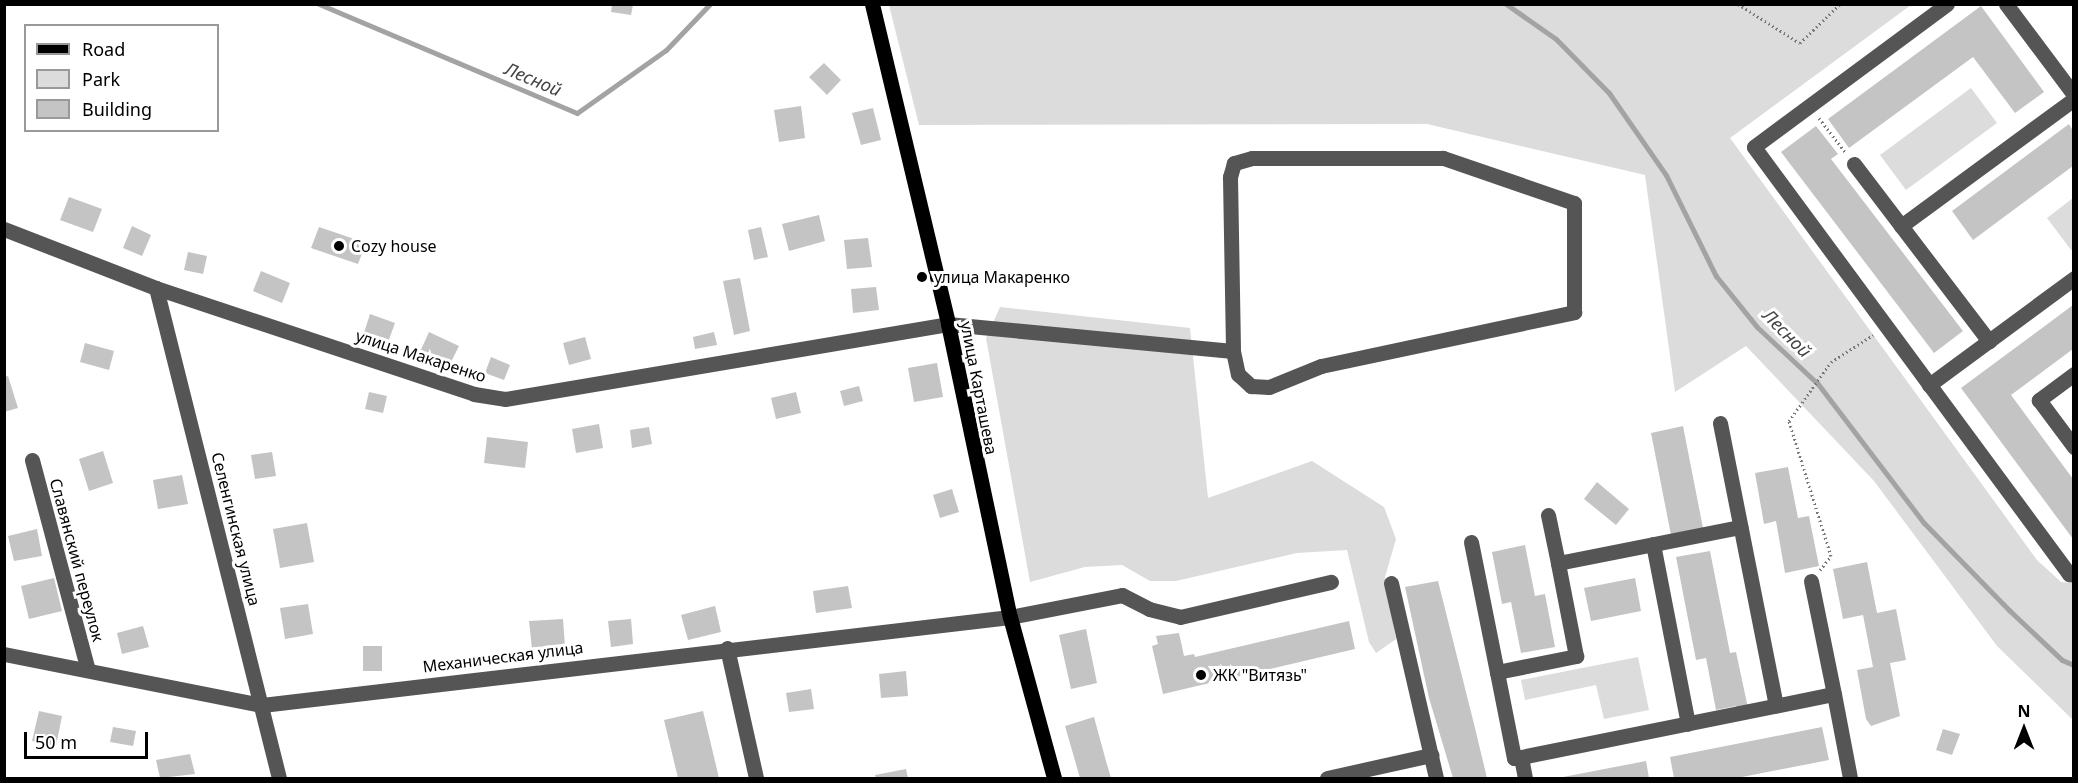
<!DOCTYPE html>
<html>
<head>
<meta charset="utf-8">
<style>
	body { margin:0 }
	#map { position:relative; width:2078px; height:783px; overflow:hidden; background:#fff; font-family:"Noto Sans",sans-serif }
	div>[style] { position:absolute }
	.green>* { inset:0; background:#dcdcdc }
	.stream>* { height:5px; margin:-2.5px; padding:0 2.5px; transform-origin:2.5px; border-radius:2.5px; background:#a3a3a3 }
	.building>* { inset:0; background:#c4c4c4 }
	.path>* { height:3px; margin-top:-1.5px; transform-origin:0; background:repeating-linear-gradient(90deg,#777 0 1.5px,transparent 0 4.5px) }
	.minor>* { height:15px; margin:-7.5px; padding:0 7.5px; transform-origin:7.5px; border-radius:7.5px; background:#555 }
	.major>* { height:15px; margin:-7.5px; padding:0 7.5px; transform-origin:7.5px; border-radius:7.5px; background:#000 }
	.dots>* { width:16px; height:16px; translate:-50% -50%; box-sizing:border-box; border:3px solid #fff; border-radius:50% }
	span { translate:-50% -50%; white-space:nowrap; text-align:center; line-height:1.15; -webkit-text-stroke:6px #fff; paint-order:stroke }
	.poi-label { font-size:16px; color:#000 }
	.left { translate:0 -50%; text-align:left }
	.street-label { font-size:16px; color:#000 }
	.water-label { font-size:18px; color:#444; font-style:italic }
	.frame { position:absolute; inset:0; border:6px solid #000; pointer-events:none }
	.legend { position:absolute; left:24px; top:24px; width:195px; height:108px; box-sizing:border-box; background:#fff; border:2px solid #999; margin:0; padding:8px 10px; list-style:none; font-size:18px; color:#000 }
	.legend li { display:flex; align-items:center; gap:12px; height:30px }
	.legend b { width:30px; border:2px solid #999 }
	.north { position:absolute; left:1994px; top:699px; width:60px; height:60px; -webkit-text-stroke:4px #fff; paint-order:stroke; rotate:0deg; font-size:16px; font-weight:700; line-height:24px; text-align:center; color:#000 }
	.north::after { content:''; display:block; margin:auto; width:21px; height:27px; background:#000; clip-path:polygon(50% 0,100% 100%,50% 72%,0 100%) }
	.scale { position:absolute; left:24px; top:732px; width:124px; height:27px; box-sizing:border-box; border:3px solid #000; border-top:0; padding-left:8px; font-size:18px; line-height:21px; white-space:nowrap; color:#000; -webkit-text-stroke:4px #fff; paint-order:stroke }
</style>
</head>
<body>
<div id="map">
	<div class="green">
		<i style="clip-path:polygon(889px 5px,1911px 5px,1730px 138px,2037px 560px,2061px 582px,2073px 583px,2073px 720px,1997px 646px,1874px 481px,1746px 346px,1675px 392px,1645px 175px,1427px 124px,919px 125px)"></i>
		<i style="clip-path:polygon(1971px 88px,1997px 123px,1906px 190px,1880px 155px)"></i>
		<i style="clip-path:polygon(2073px 198px,2074px 249px,2071px 250px,2047px 218px)"></i>
		<i style="clip-path:polygon(1000px 307px,1190px 328px,1208px 498px,1312px 461px,1384px 507px,1396px 539px,1385px 577px,1396px 639px,1376px 653px,1369px 642px,1347px 550px,1297px 553px,1176px 581px,1150px 581px,1122px 565px,1085px 567px,1030px 582px,986px 338px)"></i>
		<i style="clip-path:polygon(1638px 657px,1649px 710px,1604px 719px,1596px 685px,1525px 700px,1521px 680px)"></i>
	</div>
	<div class="stream">
		<i style="left:319px;top:4px;width:280px;rotate:22.9deg"></i>
		<i style="left:577px;top:113px;width:109px;rotate:-35.3deg"></i>
		<i style="left:666px;top:50px;width:64px;rotate:-46.3deg"></i>
		<i style="left:1506px;top:4px;width:61px;rotate:35deg"></i>
		<i style="left:1556px;top:39px;width:76px;rotate:45.5deg"></i>
		<i style="left:1609px;top:93px;width:100px;rotate:55.2deg"></i>
		<i style="left:1666px;top:175px;width:113px;rotate:63.7deg"></i>
		<i style="left:1716px;top:276px;width:65px;rotate:51.2deg"></i>
		<i style="left:1757px;top:327px;width:83px;rotate:43.1deg"></i>
		<i style="left:1818px;top:384px;width:175px;rotate:52.7deg"></i>
		<i style="left:1924px;top:523px;width:122px;rotate:45.7deg"></i>
		<i style="left:2009px;top:610px;width:73px;rotate:43.3deg"></i>
		<i style="left:2062px;top:660px;width:13px;rotate:23deg"></i>
	</div>
	<div class="building">
		<i style="clip-path:polygon(612px 5px,633px 5px,631px 15px,611px 12px)"></i>
		<i style="clip-path:polygon(1981px 6px,2044px 92px,2015px 113px,1973px 57px,1849px 148px,1828px 119px)"></i>
		<i style="clip-path:polygon(824px 63px,841px 80px,827px 95px,809px 77px)"></i>
		<i style="clip-path:polygon(801px 106px,805px 138px,779px 142px,774px 110px)"></i>
		<i style="clip-path:polygon(873px 108px,881px 140px,861px 145px,852px 113px)"></i>
		<i style="clip-path:polygon(2069px 124px,2073px 131px,2073px 166px,1973px 240px,1952px 211px)"></i>
		<i style="clip-path:polygon(1816px 126px,1838px 154px,1831px 159px,1963px 331px,1934px 353px,1781px 152px)"></i>
		<i style="clip-path:polygon(69px 197px,102px 209px,93px 232px,60px 220px)"></i>
		<i style="clip-path:polygon(819px 215px,825px 241px,789px 251px,782px 224px)"></i>
		<i style="clip-path:polygon(132px 226px,151px 235px,142px 256px,123px 248px)"></i>
		<i style="clip-path:polygon(319px 227px,366px 243px,358px 264px,311px 248px)"></i>
		<i style="clip-path:polygon(761px 227px,768px 257px,754px 260px,748px 230px)"></i>
		<i style="clip-path:polygon(868px 238px,872px 267px,847px 269px,844px 240px)"></i>
		<i style="clip-path:polygon(188px 252px,207px 256px,203px 274px,184px 270px)"></i>
		<i style="clip-path:polygon(261px 271px,290px 283px,282px 303px,253px 291px)"></i>
		<i style="clip-path:polygon(740px 278px,750px 331px,734px 335px,723px 281px)"></i>
		<i style="clip-path:polygon(876px 287px,879px 310px,853px 313px,851px 289px)"></i>
		<i style="clip-path:polygon(2073px 305px,2073px 349px,2011px 395px,2073px 479px,2073px 539px,1961px 388px)"></i>
		<i style="clip-path:polygon(370px 314px,395px 323px,387px 345px,363px 336px)"></i>
		<i style="clip-path:polygon(429px 332px,459px 346px,448px 368px,419px 354px)"></i>
		<i style="clip-path:polygon(714px 332px,717px 345px,695px 349px,693px 337px)"></i>
		<i style="clip-path:polygon(585px 337px,591px 359px,569px 365px,563px 343px)"></i>
		<i style="clip-path:polygon(85px 343px,114px 351px,109px 370px,80px 362px)"></i>
		<i style="clip-path:polygon(491px 357px,510px 365px,504px 380px,485px 373px)"></i>
		<i style="clip-path:polygon(937px 363px,943px 397px,914px 402px,908px 368px)"></i>
		<i style="clip-path:polygon(8px 376px,18px 408px,4px 412px,4px 377px)"></i>
		<i style="clip-path:polygon(859px 386px,863px 401px,844px 406px,840px 391px)"></i>
		<i style="clip-path:polygon(369px 392px,387px 396px,383px 413px,365px 409px)"></i>
		<i style="clip-path:polygon(796px 392px,801px 413px,776px 419px,771px 398px)"></i>
		<i style="clip-path:polygon(599px 424px,603px 448px,576px 453px,572px 429px)"></i>
		<i style="clip-path:polygon(1683px 426px,1703px 528px,1671px 535px,1651px 433px)"></i>
		<i style="clip-path:polygon(649px 427px,652px 444px,632px 448px,630px 430px)"></i>
		<i style="clip-path:polygon(487px 437px,528px 442px,525px 468px,484px 463px)"></i>
		<i style="clip-path:polygon(103px 451px,113px 483px,89px 491px,79px 459px)"></i>
		<i style="clip-path:polygon(272px 452px,276px 476px,255px 479px,251px 455px)"></i>
		<i style="clip-path:polygon(1788px 467px,1798px 518px,1809px 516px,1819px 566px,1785px 573px,1776px 521px,1764px 524px,1755px 473px)"></i>
		<i style="clip-path:polygon(182px 475px,188px 504px,158px 509px,153px 480px)"></i>
		<i style="clip-path:polygon(1597px 482px,1629px 509px,1616px 525px,1584px 499px)"></i>
		<i style="clip-path:polygon(952px 489px,959px 512px,940px 518px,933px 495px)"></i>
		<i style="clip-path:polygon(307px 523px,314px 562px,280px 568px,273px 529px)"></i>
		<i style="clip-path:polygon(37px 529px,42px 556px,14px 561px,8px 536px)"></i>
		<i style="clip-path:polygon(1525px 545px,1535px 596px,1545px 594px,1555px 647px,1521px 653px,1511px 602px,1502px 604px,1492px 552px)"></i>
		<i style="clip-path:polygon(1710px 551px,1730px 653px,1736px 652px,1748px 708px,1736px 711px,1736px 706px,1716px 710px,1706px 658px,1696px 660px,1676px 557px)"></i>
		<i style="clip-path:polygon(1867px 562px,1877px 613px,1896px 609px,1906px 660px,1890px 663px,1900px 716px,1871px 726px,1866px 719px,1857px 670px,1873px 667px,1863px 615px,1843px 619px,1833px 569px)"></i>
		<i style="clip-path:polygon(54px 578px,62px 611px,29px 619px,21px 586px)"></i>
		<i style="clip-path:polygon(1635px 578px,1641px 611px,1591px 621px,1584px 588px)"></i>
		<i style="clip-path:polygon(1438px 581px,1474px 724px,1487px 778px,1453px 778px,1429px 698px,1405px 587px)"></i>
		<i style="clip-path:polygon(848px 586px,852px 608px,816px 613px,813px 591px)"></i>
		<i style="clip-path:polygon(308px 604px,313px 634px,285px 639px,280px 608px)"></i>
		<i style="clip-path:polygon(715px 606px,721px 632px,688px 640px,681px 615px)"></i>
		<i style="clip-path:polygon(563px 619px,565px 646px,532px 649px,529px 621px)"></i>
		<i style="clip-path:polygon(631px 619px,633px 644px,611px 647px,608px 621px)"></i>
		<i style="clip-path:polygon(1349px 621px,1355px 649px,1163px 694px,1152px 646px,1158px 644px,1156px 636px,1179px 633px,1184px 656px,1194px 654px,1195px 657px)"></i>
		<i style="clip-path:polygon(143px 626px,149px 647px,122px 654px,117px 633px)"></i>
		<i style="clip-path:polygon(1086px 629px,1097px 683px,1071px 689px,1059px 635px)"></i>
		<i style="clip-path:polygon(363px 646px,382px 646px,382px 671px,363px 671px)"></i>
		<i style="clip-path:polygon(906px 671px,908px 696px,881px 698px,879px 674px)"></i>
		<i style="clip-path:polygon(811px 689px,814px 709px,789px 712px,786px 693px)"></i>
		<i style="clip-path:polygon(39px 711px,62px 716px,56px 746px,32px 741px)"></i>
		<i style="clip-path:polygon(703px 711px,719px 778px,678px 778px,664px 720px)"></i>
		<i style="clip-path:polygon(1094px 717px,1106px 761px,1111px 778px,1080px 778px,1065px 726px)"></i>
		<i style="clip-path:polygon(113px 727px,136px 731px,133px 746px,110px 742px)"></i>
		<i style="clip-path:polygon(1822px 727px,1829px 760px,1737px 778px,1674px 778px,1670px 757px)"></i>
		<i style="clip-path:polygon(1943px 729px,1960px 734px,1952px 755px,1936px 750px)"></i>
		<i style="clip-path:polygon(190px 754px,195px 774px,160px 778px,156px 760px)"></i>
		<i style="clip-path:polygon(1646px 761px,1649px 778px,1564px 778px,1563px 777px)"></i>
		<i style="clip-path:polygon(906px 769px,908px 778px,876px 778px,875px 775px)"></i>
	</div>
	<div class="path">
		<i style="left:1738px;top:4px;width:73px;rotate:32.2deg"></i>
		<i style="left:1800px;top:43px;width:56px;rotate:-44.3deg"></i>
		<i style="left:1819px;top:118px;width:44px;rotate:52.4deg"></i>
		<i style="left:1820px;top:570px;width:18px;rotate:-52deg"></i>
		<i style="left:1831px;top:556px;width:141px;rotate:-107.3deg"></i>
		<i style="left:1789px;top:421px;width:72px;rotate:-54.6deg"></i>
		<i style="left:1831px;top:362px;width:50px;rotate:-32.7deg"></i>
	</div>
	<div class="minor">
		<i style="left:1947px;top:4px;width:240px;rotate:143.5deg"></i>
		<i style="left:1754px;top:147px;width:531px;rotate:53.58deg"></i>
		<i style="left:2069px;top:574px;width:5px;rotate:11deg"></i>
		<i style="left:2006px;top:4px;width:114px;rotate:53.2deg"></i>
		<i style="left:1854px;top:164px;width:223px;rotate:52.7deg"></i>
		<i style="left:1901px;top:226px;width:215px;rotate:-36.3deg"></i>
		<i style="left:4px;top:229px;width:163px;rotate:21.2deg"></i>
		<i style="left:156px;top:288px;width:335px;rotate:18.4deg"></i>
		<i style="left:474px;top:394px;width:31px;rotate:9deg"></i>
		<i style="left:505px;top:399px;width:449px;rotate:-9.6deg"></i>
		<i style="left:948px;top:324px;width:286px;rotate:5.4deg"></i>
		<i style="left:1233px;top:351px;width:24px;rotate:78deg"></i>
		<i style="left:1238px;top:374px;width:18px;rotate:43deg"></i>
		<i style="left:1251px;top:386px;width:18px;rotate:3deg"></i>
		<i style="left:1269px;top:387px;width:56px;rotate:-22deg"></i>
		<i style="left:1321px;top:366px;width:259px;rotate:-12deg"></i>
		<i style="left:1574px;top:312px;width:109px;rotate:-90deg"></i>
		<i style="left:1574px;top:203px;width:139px;rotate:-161deg"></i>
		<i style="left:1443px;top:158px;width:191px;rotate:180deg"></i>
		<i style="left:1252px;top:158px;width:19px;rotate:164deg"></i>
		<i style="left:1234px;top:163px;width:15px;rotate:106deg"></i>
		<i style="left:1230px;top:177px;width:174px;rotate:89deg"></i>
		<i style="left:156px;top:288px;width:505px;rotate:75.91deg"></i>
		<i style="left:2074px;top:374px;width:44px;rotate:143.4deg"></i>
		<i style="left:2039px;top:400px;width:59px;rotate:53.3deg"></i>
		<i style="left:1929px;top:385px;width:180px;rotate:-36.4deg"></i>
		<i style="left:1720px;top:423px;width:288px;rotate:78.8deg"></i>
		<i style="left:32px;top:460px;width:217px;rotate:75.1deg"></i>
		<i style="left:1548px;top:515px;width:49px;rotate:78.2deg"></i>
		<i style="left:1471px;top:542px;width:133px;rotate:78.7deg"></i>
		<i style="left:1653px;top:544px;width:183px;rotate:79deg"></i>
		<i style="left:1811px;top:581px;width:115px;rotate:78.5deg"></i>
		<i style="left:1391px;top:583px;width:200px;rotate:77deg"></i>
		<i style="left:727px;top:648px;width:133px;rotate:77.4deg"></i>
		<i style="left:4px;top:654px;width:263px;rotate:11.2deg"></i>
		<i style="left:262px;top:705px;width:753px;rotate:-6.71deg"></i>
		<i style="left:1010px;top:617px;width:114px;rotate:-11.1deg"></i>
		<i style="left:1122px;top:595px;width:30px;rotate:27deg"></i>
		<i style="left:1149px;top:609px;width:32px;rotate:14deg"></i>
		<i style="left:1180px;top:617px;width:155px;rotate:-13.1deg"></i>
		<i style="left:1521px;top:757px;width:7px;rotate:172deg"></i>
		<i style="left:1514px;top:758px;width:88px;rotate:-101.2deg"></i>
		<i style="left:1497px;top:672px;width:81px;rotate:-11.4deg"></i>
		<i style="left:1576px;top:656px;width:95px;rotate:-101deg"></i>
		<i style="left:1558px;top:563px;width:186px;rotate:-11.2deg"></i>
		<i style="left:1327px;top:778px;width:107px;rotate:-12.5deg"></i>
		<i style="left:1525px;top:778px;width:21px;rotate:-101deg"></i>
		<i style="left:1521px;top:757px;width:319px;rotate:-11.4deg"></i>
		<i style="left:1834px;top:694px;width:86px;rotate:79.2deg"></i>
	</div>
	<div class="major">
		<i style="left:872px;top:4px;width:329px;rotate:76.6deg"></i>
		<i style="left:948px;top:324px;width:299px;rotate:78.1deg"></i>
		<i style="left:1010px;top:617px;width:167px;rotate:74.7deg"></i>
	</div>
	<div class="dots">
		<i style="left:339px;top:246px;background:#000"></i>
		<i style="left:922px;top:277px;background:#000"></i>
		<i style="left:1201px;top:675px;background:#000"></i>
	</div>
	<div class="poi-label">
		<span class="left" style="left:351px;top:246px">Cozy house</span>
		<span class="left" style="left:934px;top:277px">улица Макаренко</span>
		<span class="left" style="left:1213px;top:675px">ЖК "Витязь"</span>
	</div>
	<div class="street-label">
		<span style="left:421px;top:356px;rotate:18deg">улица Макаренко</span>
		<span style="left:979px;top:388px;rotate:79deg">улица Карташева</span>
		<span style="left:236px;top:529px;rotate:76deg">Селенгинская улица</span>
		<span style="left:77px;top:560px;rotate:75deg">Славянский переулок</span>
		<span style="left:503px;top:657px;rotate:-7deg">Механическая улица</span>
	</div>
	<div class="water-label">
		<span style="left:533px;top:79px;rotate:23deg">Лесной</span>
		<span style="left:1787px;top:333px;rotate:45deg">Лесной</span>
	</div>
	<div class="frame"></div>
	<ul class="legend">
	<li><b style="height:8px;background:#000"></b>Road</li>
	<li><b style="height:16px;background:#dcdcdc"></b>Park</li>
	<li><b style="height:16px;background:#c4c4c4"></b>Building</li>
	</ul>
	<div class="north">N</div>
	<div class="scale">50 m</div>
</div>
</body>
</html>
